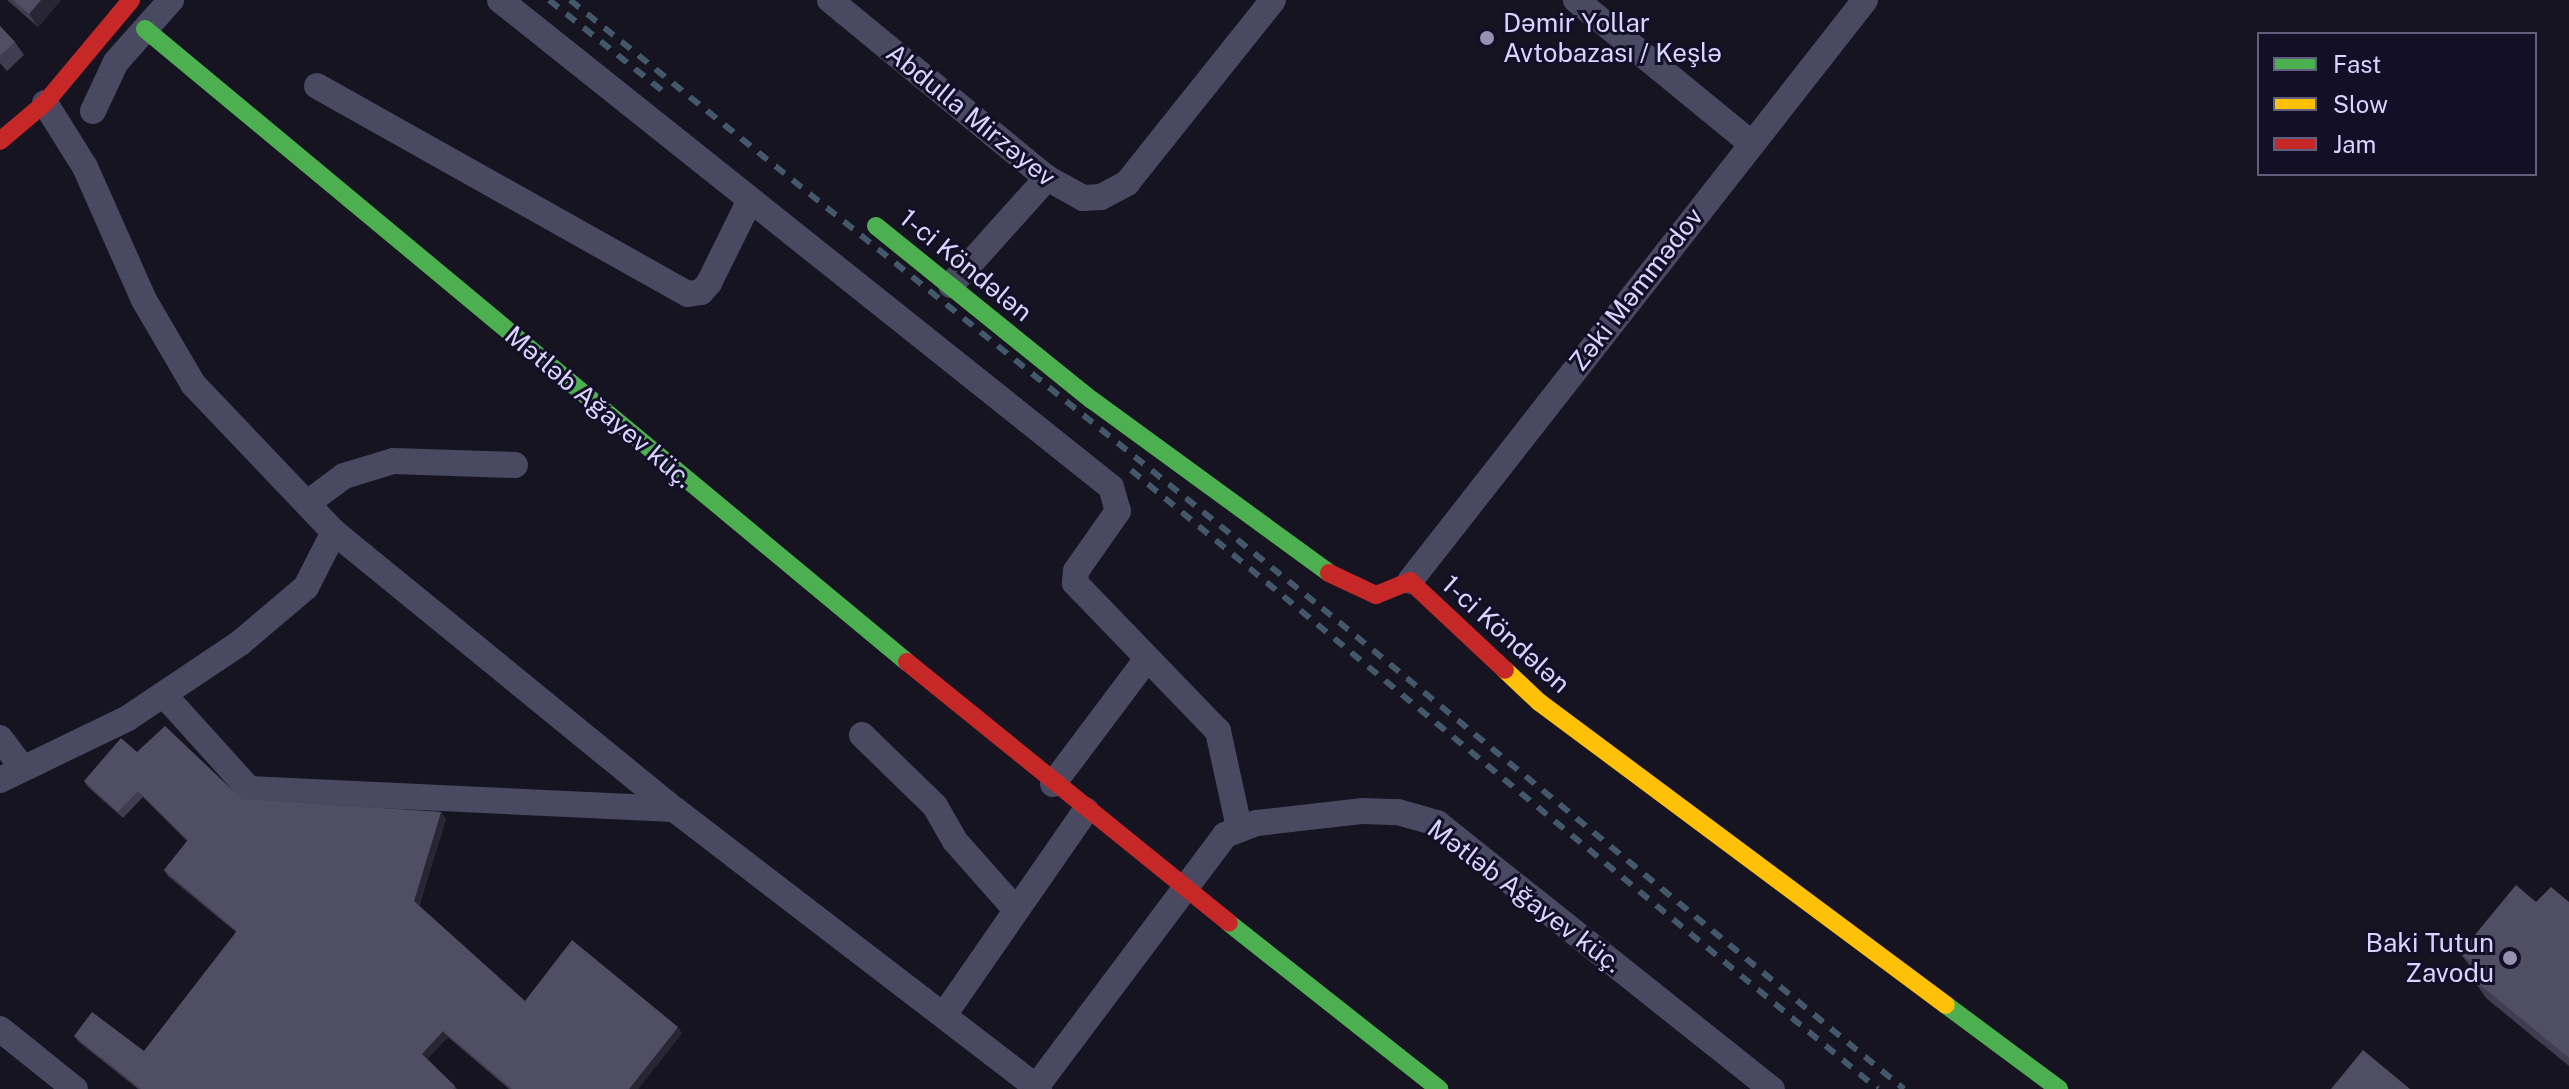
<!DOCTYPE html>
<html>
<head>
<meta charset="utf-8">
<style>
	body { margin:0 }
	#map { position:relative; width:2569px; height:1089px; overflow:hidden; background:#161421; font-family:"Public Sans",sans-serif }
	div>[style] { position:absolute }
	.street>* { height:26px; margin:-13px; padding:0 13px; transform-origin:13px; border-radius:13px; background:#4a4962 }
	.fast>* { height:18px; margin:-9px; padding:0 9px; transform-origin:9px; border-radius:9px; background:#4caf50 }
	.slow>* { height:18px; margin:-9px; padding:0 9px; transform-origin:9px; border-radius:9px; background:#ffc107 }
	.jam>* { height:18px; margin:-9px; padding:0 9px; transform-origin:9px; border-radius:9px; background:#c62828 }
	.rail>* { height:6px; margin-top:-3px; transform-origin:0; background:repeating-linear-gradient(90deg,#43596b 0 12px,transparent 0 22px) }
	.wall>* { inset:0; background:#403d50 }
	.shaded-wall>* { inset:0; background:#282635 }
	.building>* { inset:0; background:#504e63 }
	.dots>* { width:22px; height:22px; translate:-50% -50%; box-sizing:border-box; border:4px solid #130f26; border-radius:50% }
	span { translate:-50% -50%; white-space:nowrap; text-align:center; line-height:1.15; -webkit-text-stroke:6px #130f26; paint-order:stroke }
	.poi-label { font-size:26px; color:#d9d4ff }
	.left { translate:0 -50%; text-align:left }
	.right { translate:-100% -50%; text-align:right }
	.street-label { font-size:26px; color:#d9d4ff }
	.legend { position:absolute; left:2257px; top:32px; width:280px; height:144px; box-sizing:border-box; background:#130f26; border:2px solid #625e7d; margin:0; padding:10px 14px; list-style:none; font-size:24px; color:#d9d4ff }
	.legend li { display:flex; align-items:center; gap:16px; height:40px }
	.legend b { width:40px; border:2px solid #625e7d }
</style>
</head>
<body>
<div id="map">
	<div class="street">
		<i style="left:500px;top:0;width:781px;rotate:38.56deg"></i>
		<i style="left:1111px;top:487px;width:25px;rotate:74deg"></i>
		<i style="left:1118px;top:511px;width:73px;rotate:125deg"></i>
		<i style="left:1076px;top:571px;width:12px;rotate:95deg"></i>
		<i style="left:1075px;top:583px;width:206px;rotate:46deg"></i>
		<i style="left:1218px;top:731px;width:98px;rotate:77.7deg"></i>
		<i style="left:830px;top:0;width:281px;rotate:39.4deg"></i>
		<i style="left:1047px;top:178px;width:41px;rotate:29.1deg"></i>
		<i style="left:1083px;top:198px;width:18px;rotate:-3deg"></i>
		<i style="left:1101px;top:197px;width:30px;rotate:-28deg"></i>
		<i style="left:1127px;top:183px;width:234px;rotate:-51.4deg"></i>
		<i style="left:1576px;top:0;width:226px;rotate:39.3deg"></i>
		<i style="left:317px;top:86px;width:425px;rotate:29.3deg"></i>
		<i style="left:688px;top:294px;width:13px;rotate:-9deg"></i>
		<i style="left:701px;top:292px;width:12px;rotate:-48deg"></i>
		<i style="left:709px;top:283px;width:90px;rotate:-63.7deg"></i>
		<i style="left:45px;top:103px;width:75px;rotate:58deg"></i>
		<i style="left:85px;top:167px;width:145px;rotate:66.1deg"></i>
		<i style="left:144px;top:300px;width:97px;rotate:59.7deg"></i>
		<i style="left:193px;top:384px;width:204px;rotate:46.4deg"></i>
		<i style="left:334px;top:532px;width:439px;rotate:39.2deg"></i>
		<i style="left:674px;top:809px;width:460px;rotate:37.5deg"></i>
		<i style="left:93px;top:111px;width:54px;rotate:-64.9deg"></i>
		<i style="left:116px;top:62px;width:83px;rotate:-48.4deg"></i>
		<i style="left:951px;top:285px;width:144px;rotate:-48.1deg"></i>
		<i style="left:309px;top:502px;width:44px;rotate:-36.6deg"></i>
		<i style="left:344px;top:476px;width:51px;rotate:-17deg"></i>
		<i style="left:393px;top:461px;width:122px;rotate:1.9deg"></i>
		<i style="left:1410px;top:581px;width:738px;rotate:-51.93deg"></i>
		<i style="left:165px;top:696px;width:125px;rotate:47.9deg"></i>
		<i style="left:249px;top:789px;width:425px;rotate:2.7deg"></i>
		<i style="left:862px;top:735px;width:102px;rotate:44.2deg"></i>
		<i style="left:935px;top:806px;width:40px;rotate:60.3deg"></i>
		<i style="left:955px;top:841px;width:92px;rotate:48.5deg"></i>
		<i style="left:0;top:738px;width:35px;rotate:53deg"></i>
		<i style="left:0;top:780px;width:142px;rotate:-25.8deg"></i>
		<i style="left:128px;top:718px;width:135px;rotate:-33.8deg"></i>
		<i style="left:240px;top:643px;width:87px;rotate:-40.3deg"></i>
		<i style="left:306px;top:587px;width:62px;rotate:-63deg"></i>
		<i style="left:1053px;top:784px;width:155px;rotate:-53.1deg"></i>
		<i style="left:944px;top:1015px;width:249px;rotate:-55.3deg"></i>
		<i style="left:0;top:1029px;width:96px;rotate:38.7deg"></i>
		<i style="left:1036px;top:1087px;width:315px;rotate:-53.1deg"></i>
		<i style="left:1225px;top:835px;width:34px;rotate:-21deg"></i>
		<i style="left:1257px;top:823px;width:107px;rotate:-6.5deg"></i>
		<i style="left:1363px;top:811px;width:35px;rotate:2deg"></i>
		<i style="left:1398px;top:812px;width:41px;rotate:15.8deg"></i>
		<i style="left:1437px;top:823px;width:428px;rotate:38.5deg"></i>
	</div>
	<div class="fast">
		<i style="left:145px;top:29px;width:991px;rotate:39.72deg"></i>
		<i style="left:876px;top:226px;width:277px;rotate:38.9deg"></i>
		<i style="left:1092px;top:400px;width:293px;rotate:36.1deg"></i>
		<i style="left:1229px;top:923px;width:268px;rotate:38.3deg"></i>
		<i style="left:1946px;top:1005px;width:141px;rotate:36.6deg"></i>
	</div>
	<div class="slow">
		<i style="left:1505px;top:670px;width:47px;rotate:43.3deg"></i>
		<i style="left:1539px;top:702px;width:507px;rotate:36.67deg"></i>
	</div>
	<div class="jam">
		<i style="left:0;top:141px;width:59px;rotate:-40.2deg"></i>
		<i style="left:45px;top:103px;width:134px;rotate:-50.1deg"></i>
		<i style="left:1329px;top:573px;width:52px;rotate:25.1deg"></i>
		<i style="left:1376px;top:595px;width:37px;rotate:-22deg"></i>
		<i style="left:1410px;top:581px;width:130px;rotate:43.1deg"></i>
		<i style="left:907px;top:662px;width:414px;rotate:39deg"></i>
	</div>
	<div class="rail">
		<i style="left:549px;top:0;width:147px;rotate:38.7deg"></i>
		<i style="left:570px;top:0;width:967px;rotate:38.96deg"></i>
		<i style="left:1322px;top:608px;width:755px;rotate:39.57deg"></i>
		<i style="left:1131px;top:470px;width:970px;rotate:39.65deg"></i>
	</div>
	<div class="wall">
		<i style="clip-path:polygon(7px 0,61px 0,38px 27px)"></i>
		<i style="clip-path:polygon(0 26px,15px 42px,24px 55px,7px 71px,0 63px)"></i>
		<i style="clip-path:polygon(137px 752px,242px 799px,441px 812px,446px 819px,419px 906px,525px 1001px,682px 1033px,638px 1089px,509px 1089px,448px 1037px,427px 1059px,457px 1089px,138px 1089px,79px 1042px,74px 1036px,144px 1051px,236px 932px,168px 876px,164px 870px,187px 841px,143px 797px,123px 818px,88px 787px,84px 781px)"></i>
		<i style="clip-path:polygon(2536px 902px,2569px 902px,2569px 1066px,2486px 998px,2473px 979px,2476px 974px,2460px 953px)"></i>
	</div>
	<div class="shaded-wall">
		<i style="clip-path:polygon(41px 0,61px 0,38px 27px,29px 14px)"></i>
		<i style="clip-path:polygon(441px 812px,446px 819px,418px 908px,414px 901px)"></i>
		<i style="clip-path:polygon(678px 1027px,682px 1033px,638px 1089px,629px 1089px)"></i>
		<i style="clip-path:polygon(443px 1031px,448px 1037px,426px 1060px,422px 1054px)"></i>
	</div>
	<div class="building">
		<i style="clip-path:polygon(13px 0,41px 0,29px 14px)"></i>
		<i style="clip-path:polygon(0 26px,15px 42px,0 56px)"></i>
		<i style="clip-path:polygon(165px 726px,242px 799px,441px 812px,414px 901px,525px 1001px,572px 940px,678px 1027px,629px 1089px,512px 1089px,443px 1031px,422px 1054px,455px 1086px,453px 1089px,141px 1089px,74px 1036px,92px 1012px,144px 1051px,237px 931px,164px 870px,188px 840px,138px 791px,118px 812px,84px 781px,121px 738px,137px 752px)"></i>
		<i style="clip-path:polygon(2516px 885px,2536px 902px,2551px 887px,2569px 902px,2569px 1058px,2473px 979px,2480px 969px,2460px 953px)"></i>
		<i style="clip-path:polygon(2363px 1050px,2410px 1089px,2331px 1089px)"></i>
	</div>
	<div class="dots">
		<i style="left:1487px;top:38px;background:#9591b1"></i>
		<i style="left:2510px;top:958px;background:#9591b1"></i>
	</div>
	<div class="poi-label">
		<span class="left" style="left:1503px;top:38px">Dəmir Yollar<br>Avtobazası / Keşlə</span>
		<span class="right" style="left:2494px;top:958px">Baki Tutun<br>Zavodu</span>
	</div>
	<div class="street-label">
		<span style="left:971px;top:115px;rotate:39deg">Abdulla Mirzəyev</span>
		<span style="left:966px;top:265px;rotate:39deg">1-ci Köndələn</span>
		<span style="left:1636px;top:289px;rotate:-52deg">Zəki Məmmədov</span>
		<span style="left:599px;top:407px;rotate:40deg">Mətləb Ağayev küç.</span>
		<span style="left:1506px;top:634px;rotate:42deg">1-ci Köndələn</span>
		<span style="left:1525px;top:896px;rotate:37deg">Mətləb Ağayev küç.</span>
	</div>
	<ul class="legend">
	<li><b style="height:10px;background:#4caf50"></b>Fast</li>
	<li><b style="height:10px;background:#ffc107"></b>Slow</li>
	<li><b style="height:10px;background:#c62828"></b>Jam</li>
	</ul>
</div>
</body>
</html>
